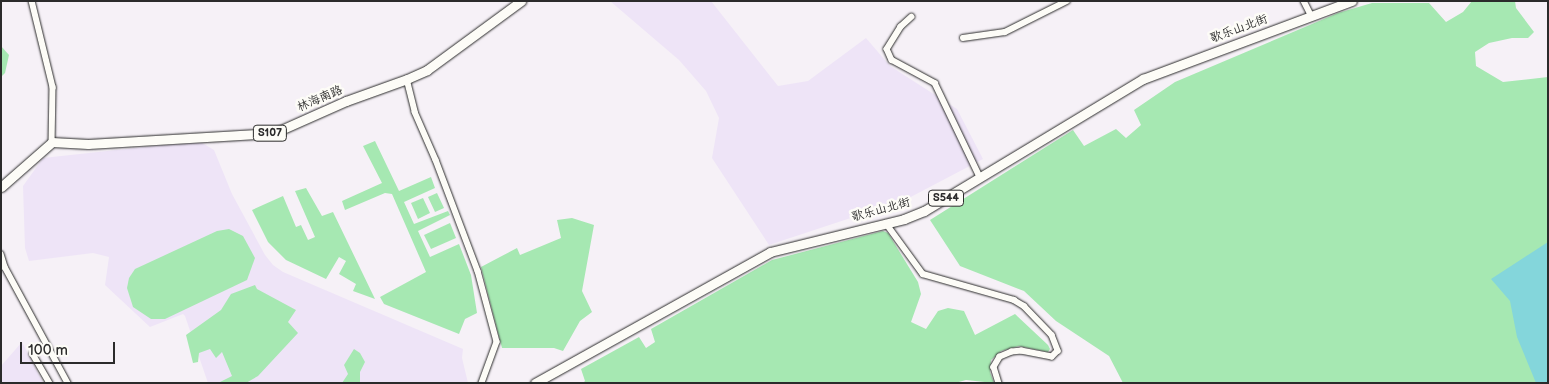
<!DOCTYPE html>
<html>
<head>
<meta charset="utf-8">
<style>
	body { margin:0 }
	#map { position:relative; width:1549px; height:384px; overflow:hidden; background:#f6f1f7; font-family:"Balsamiq Sans","LXGW WenKai TC",sans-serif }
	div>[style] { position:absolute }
	.built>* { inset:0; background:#eee4f7 }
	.green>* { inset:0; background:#a6e8b2 }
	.water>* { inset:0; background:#84d6db }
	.roads { filter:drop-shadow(0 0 1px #2b2b2b) drop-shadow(0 0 1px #2b2b2b) }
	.street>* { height:5.5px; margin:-2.75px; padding:0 2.75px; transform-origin:2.75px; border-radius:2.75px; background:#fdfcf7 }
	.primary>* { height:9px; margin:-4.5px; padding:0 4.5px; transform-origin:4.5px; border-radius:4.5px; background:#fdfcf7 }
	span { translate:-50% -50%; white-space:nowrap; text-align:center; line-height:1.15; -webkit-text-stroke:5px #fdfcf7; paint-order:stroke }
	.shield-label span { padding:1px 4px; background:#fdfcf7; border:1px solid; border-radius:4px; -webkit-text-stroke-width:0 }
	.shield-label { font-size:11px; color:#2b2b2b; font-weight:700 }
	.street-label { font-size:12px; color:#2b2b2b }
	.frame { position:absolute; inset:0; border:2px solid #2b2b2b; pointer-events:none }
	.scale { position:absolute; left:20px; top:342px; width:95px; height:22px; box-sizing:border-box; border:2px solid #2b2b2b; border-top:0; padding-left:6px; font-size:15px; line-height:18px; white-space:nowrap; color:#2b2b2b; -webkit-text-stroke:4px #fdfcf7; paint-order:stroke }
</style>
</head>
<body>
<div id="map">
	<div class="built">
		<i style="clip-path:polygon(610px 1px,711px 1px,778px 86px,808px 81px,866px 38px,890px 66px,957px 109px,983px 159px,905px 200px,769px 245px,712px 158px,719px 118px,706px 91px,679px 60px)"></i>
		<i style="clip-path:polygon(199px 141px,214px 150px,232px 194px,265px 255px,273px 265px,283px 272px,463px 349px,462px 358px,468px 383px,208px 383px,185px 316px,183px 314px,150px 327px,105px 285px,109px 257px,93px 253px,29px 261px,25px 248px,23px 186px,43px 158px)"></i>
		<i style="clip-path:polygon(22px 342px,43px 383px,1px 383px,1px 366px)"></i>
	</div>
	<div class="green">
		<i style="clip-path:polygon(1472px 1px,1515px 1px,1516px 8px,1534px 32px,1528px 38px,1512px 38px,1489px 43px,1475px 52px,1476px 66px,1503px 82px,1548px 77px,1548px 383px,1123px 383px,1109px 356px,1056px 321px,1024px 291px,960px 266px,930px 220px,1073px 130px,1084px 146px,1116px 129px,1126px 138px,1141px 125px,1134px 110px,1175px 82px,1338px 13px,1372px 3px,1429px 3px,1446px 22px,1463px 12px)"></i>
		<i style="clip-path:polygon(1px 46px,9px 55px,5px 73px,1px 77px)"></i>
		<i style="clip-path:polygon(375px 141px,399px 191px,431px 177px,435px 188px,404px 202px,414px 224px,448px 211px,450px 215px,418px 231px,430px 257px,459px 244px,471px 275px,477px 313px,465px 319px,459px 334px,384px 304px,380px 297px,426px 272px,392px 194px,385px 193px,345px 210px,342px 201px,382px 183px,363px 146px)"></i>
		<i style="clip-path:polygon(306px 188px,322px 216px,333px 212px,375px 299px,353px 291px,356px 284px,339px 274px,346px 261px,339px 257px,326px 279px,286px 260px,268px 242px,252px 210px,283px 196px,296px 227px,301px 225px,308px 240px,315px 237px,295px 191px)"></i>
		<i style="clip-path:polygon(437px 193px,444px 208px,435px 212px,428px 197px)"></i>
		<i style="clip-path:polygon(423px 198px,430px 213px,418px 219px,411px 203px)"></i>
		<i style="clip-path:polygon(572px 218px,594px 225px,582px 291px,592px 312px,580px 321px,563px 351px,554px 348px,502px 348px,481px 267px,517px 248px,520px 255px,561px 238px,557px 220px)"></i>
		<i style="clip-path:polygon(450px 223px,456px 238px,431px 249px,424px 235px)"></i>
		<i style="clip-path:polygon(229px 229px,243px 236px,255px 258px,247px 280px,165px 319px,151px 319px,133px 307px,127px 288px,129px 278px,135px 269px,217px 231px)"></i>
		<i style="clip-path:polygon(883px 231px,888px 233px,918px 282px,921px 294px,911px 322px,926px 329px,938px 311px,948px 308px,964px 311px,975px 335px,1015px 314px,1048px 345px,1050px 349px,1048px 352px,1019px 346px,1001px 351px,991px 360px,990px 372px,994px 383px,966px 380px,955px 383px,583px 383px,585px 381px,581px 369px,639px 337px,646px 348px,655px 342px,651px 329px,772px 260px)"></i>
		<i style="clip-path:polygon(255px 285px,257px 289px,296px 310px,288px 322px,298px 333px,258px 376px,246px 383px,218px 383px,232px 376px,222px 352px,216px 358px,210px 349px,199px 353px,198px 362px,193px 363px,186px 335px,221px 310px,231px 294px)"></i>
		<i style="clip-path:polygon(354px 349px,360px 353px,365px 362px,360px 372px,360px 383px,342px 383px,348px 374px,344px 365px)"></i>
	</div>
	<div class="water">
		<i style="clip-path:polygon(1548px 242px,1548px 383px,1536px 383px,1517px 337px,1510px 301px,1491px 279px)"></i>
	</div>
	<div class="roads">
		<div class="street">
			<i style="left:32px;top:1px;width:89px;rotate:76.3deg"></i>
			<i style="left:53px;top:87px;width:55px;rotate:91deg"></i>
			<i style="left:1304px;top:1px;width:16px;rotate:63deg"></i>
			<i style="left:912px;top:17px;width:15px;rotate:138deg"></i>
			<i style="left:901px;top:27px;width:26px;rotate:122deg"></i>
			<i style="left:887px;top:49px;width:12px;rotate:66deg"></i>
			<i style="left:892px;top:60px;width:49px;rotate:28.1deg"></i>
			<i style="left:935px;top:83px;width:104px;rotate:64.4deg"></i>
			<i style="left:963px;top:38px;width:42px;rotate:-8.1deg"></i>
			<i style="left:1005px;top:32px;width:69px;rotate:-26.6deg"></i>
			<i style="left:407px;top:79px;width:34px;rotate:76deg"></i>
			<i style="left:415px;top:112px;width:52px;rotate:66.4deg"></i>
			<i style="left:436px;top:160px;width:119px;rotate:69.3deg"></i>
			<i style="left:478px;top:271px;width:73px;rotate:75deg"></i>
			<i style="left:497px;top:342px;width:44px;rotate:110.1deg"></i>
			<i style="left:886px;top:223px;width:63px;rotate:54deg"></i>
			<i style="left:923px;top:274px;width:95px;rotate:15.9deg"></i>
			<i style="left:1014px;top:300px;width:12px;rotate:31deg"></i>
			<i style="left:1024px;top:306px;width:40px;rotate:46deg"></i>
			<i style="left:1052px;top:335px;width:17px;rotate:69deg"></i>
			<i style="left:1058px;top:351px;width:8px;rotate:135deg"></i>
			<i style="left:1052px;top:357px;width:31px;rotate:-169deg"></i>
			<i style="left:1022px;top:351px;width:10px;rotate:174deg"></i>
			<i style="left:1012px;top:352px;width:13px;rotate:157deg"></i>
			<i style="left:1000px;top:357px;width:12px;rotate:121deg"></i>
			<i style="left:994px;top:367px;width:17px;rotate:73deg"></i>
			<i style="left:1px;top:254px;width:14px;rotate:73deg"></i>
			<i style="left:5px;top:267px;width:132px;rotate:61.5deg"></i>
			<i style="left:33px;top:354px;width:34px;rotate:60deg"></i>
		</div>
		<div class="primary">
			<i style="left:1px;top:187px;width:68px;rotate:-41.4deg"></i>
			<i style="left:52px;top:142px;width:36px;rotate:3deg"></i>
			<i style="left:88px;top:144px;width:186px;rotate:-3.4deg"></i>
			<i style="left:274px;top:133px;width:79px;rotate:-24deg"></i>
			<i style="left:346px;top:101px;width:65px;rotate:-19.8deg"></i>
			<i style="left:407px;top:79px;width:22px;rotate:-24deg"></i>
			<i style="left:427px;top:70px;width:117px;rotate:-36.3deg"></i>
			<i style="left:535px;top:383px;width:269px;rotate:-29.1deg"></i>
			<i style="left:770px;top:252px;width:138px;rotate:-13.8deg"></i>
			<i style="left:904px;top:219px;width:22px;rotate:-22deg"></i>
			<i style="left:924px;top:211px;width:256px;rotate:-31.1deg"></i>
			<i style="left:1143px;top:79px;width:223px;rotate:-20.5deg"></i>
		</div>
	</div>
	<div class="shield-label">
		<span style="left:270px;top:133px">S107</span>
		<span style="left:946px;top:198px">S544</span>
	</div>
	<div class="street-label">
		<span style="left:1239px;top:29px;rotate:-20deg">歌乐山北街</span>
		<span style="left:320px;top:99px;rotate:-23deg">林海南路</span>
		<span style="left:881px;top:210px;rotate:-15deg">歌乐山北街</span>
	</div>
	<div class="frame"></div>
	<div class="scale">100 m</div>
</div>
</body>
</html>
